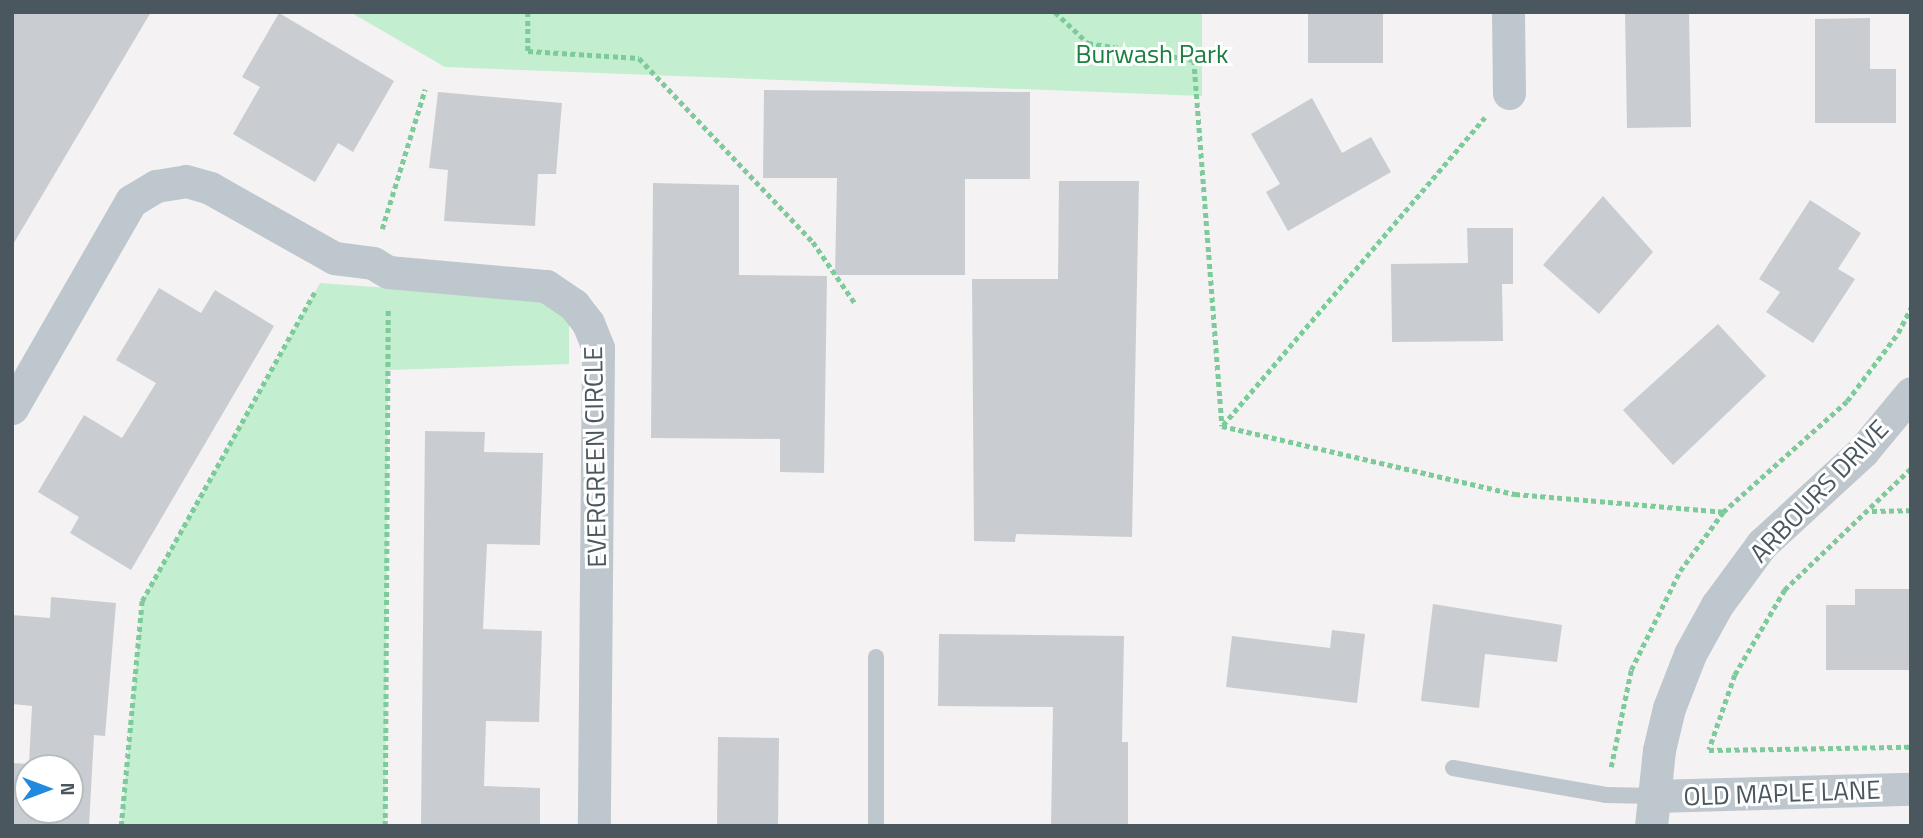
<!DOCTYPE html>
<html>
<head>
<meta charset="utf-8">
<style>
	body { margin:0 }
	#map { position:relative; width:1923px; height:838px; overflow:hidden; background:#f4f2f2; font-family:"Titillium Web",sans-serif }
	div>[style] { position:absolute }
	.green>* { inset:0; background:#c3eecf }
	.building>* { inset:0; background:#c9cdd1 }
	.path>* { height:4.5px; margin-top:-2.25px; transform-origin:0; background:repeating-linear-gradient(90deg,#7dcb9b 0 5px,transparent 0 8.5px) }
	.lane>* { height:16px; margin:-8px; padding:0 8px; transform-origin:8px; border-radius:8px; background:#bec7cd }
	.street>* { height:33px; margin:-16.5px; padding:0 16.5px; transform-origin:16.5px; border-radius:16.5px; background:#bec7cd }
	span { translate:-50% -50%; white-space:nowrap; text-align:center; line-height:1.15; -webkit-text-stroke:6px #fff; paint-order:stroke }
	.park-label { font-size:26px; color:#1c7f42 }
	.street-label { font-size:26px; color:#4a575f }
	.frame { position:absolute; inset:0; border:14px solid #4a575f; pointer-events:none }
	.north { position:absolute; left:14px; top:754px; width:70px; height:70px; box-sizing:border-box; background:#fff; border:2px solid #b7bcbf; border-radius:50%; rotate:90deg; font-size:19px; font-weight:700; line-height:28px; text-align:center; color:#4a575f }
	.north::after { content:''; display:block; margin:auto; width:24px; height:32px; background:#228ade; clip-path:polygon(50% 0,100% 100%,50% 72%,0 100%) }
</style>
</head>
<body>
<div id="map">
	<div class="green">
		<i style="clip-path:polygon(350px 12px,1202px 12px,1202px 96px,445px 67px)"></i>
		<i style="clip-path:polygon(320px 283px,539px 299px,569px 321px,569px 364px,388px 370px,385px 826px,121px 826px,142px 601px)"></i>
	</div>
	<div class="building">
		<i style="clip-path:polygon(12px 12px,151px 12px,12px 246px)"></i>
		<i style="clip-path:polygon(1308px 12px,1383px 12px,1383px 63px,1308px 63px)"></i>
		<i style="clip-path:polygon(1625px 12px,1689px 12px,1691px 127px,1627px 128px)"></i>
		<i style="clip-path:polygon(279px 13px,394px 81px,353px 152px,338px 143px,315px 182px,233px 134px,260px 87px,242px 77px)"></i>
		<i style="clip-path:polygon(1870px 18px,1870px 69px,1896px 69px,1896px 123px,1815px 123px,1815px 19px)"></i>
		<i style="clip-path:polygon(764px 90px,1030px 92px,1030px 179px,965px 179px,965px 275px,835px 275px,837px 178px,763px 178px)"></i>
		<i style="clip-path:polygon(438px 92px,562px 103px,556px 174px,538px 174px,535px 226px,444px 221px,448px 170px,429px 168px)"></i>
		<i style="clip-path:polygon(1312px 98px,1342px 153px,1371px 137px,1391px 172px,1288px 231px,1266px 192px,1280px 184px,1251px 134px)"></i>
		<i style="clip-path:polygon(1059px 181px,1139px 181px,1132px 537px,1016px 534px,1015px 542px,974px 541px,972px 279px,1058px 279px)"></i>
		<i style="clip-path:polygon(653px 183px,739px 185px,739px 275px,827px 276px,824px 473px,780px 472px,780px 439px,651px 438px)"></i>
		<i style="clip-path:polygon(1603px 196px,1653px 252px,1599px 314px,1543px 265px)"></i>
		<i style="clip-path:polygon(1810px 200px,1861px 233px,1838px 269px,1855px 279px,1813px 343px,1766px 312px,1780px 292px,1759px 279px)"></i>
		<i style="clip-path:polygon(1467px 228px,1513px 228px,1513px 284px,1502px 284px,1503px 341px,1392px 342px,1391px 264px,1468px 263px)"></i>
		<i style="clip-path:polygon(159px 288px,201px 313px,215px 290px,274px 326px,131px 570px,70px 533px,79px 517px,38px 492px,84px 415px,122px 438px,156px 383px,116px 360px)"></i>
		<i style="clip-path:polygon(1718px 324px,1766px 376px,1673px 465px,1623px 410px)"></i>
		<i style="clip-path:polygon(425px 431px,485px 432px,484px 452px,543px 453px,540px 545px,487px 544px,483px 629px,542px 631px,539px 722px,486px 721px,484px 786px,540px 788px,540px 826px,421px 826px)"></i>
		<i style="clip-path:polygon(1855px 589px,1911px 589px,1911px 670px,1826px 670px,1826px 605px,1855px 605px)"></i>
		<i style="clip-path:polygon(evenodd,51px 597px,116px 603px,105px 736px,94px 735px,89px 826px,12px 826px,12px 763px,29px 764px,32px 706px,12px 704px,12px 615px,50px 618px,51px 597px,28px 768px,70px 768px,70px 810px,28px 810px,28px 768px)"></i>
		<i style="clip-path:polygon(1433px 604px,1562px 625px,1557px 662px,1485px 654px,1479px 708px,1421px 701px)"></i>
		<i style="clip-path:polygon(1332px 630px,1365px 634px,1357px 703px,1226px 687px,1232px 636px,1330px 648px)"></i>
		<i style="clip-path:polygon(939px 634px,1124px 636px,1122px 742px,1128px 742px,1128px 826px,1051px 826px,1053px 707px,938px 706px)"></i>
		<i style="clip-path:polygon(718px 737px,779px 738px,778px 826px,717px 826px)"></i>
	</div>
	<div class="path">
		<i style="left:528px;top:12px;width:39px;rotate:90deg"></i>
		<i style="left:528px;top:51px;width:111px;rotate:3.6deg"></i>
		<i style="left:639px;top:58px;width:253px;rotate:46.6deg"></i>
		<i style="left:813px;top:242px;width:74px;rotate:55.5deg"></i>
		<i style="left:1055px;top:12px;width:45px;rotate:43.2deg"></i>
		<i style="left:1088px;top:43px;width:107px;rotate:9.1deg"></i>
		<i style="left:1194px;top:60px;width:367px;rotate:85.6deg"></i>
		<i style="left:1222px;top:426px;width:301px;rotate:13.1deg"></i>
		<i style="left:1515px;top:494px;width:209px;rotate:4.9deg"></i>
		<i style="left:382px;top:229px;width:146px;rotate:-72.9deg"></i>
		<i style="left:1223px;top:425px;width:404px;rotate:-49.6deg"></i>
		<i style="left:1911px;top:469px;width:175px;rotate:136.2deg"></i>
		<i style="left:1785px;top:590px;width:99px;rotate:120.5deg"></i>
		<i style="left:1735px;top:675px;width:79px;rotate:109.1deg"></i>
		<i style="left:1709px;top:750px;width:202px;rotate:-0.9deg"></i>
		<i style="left:1872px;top:511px;width:39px;rotate:-1deg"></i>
		<i style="left:1611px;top:767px;width:99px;rotate:-78.3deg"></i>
		<i style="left:1631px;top:670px;width:110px;rotate:-63.7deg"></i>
		<i style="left:1680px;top:571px;width:73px;rotate:-53.9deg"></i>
		<i style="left:1723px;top:512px;width:166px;rotate:-41.8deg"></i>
		<i style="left:1847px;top:401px;width:85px;rotate:-53.1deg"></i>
		<i style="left:1898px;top:333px;width:29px;rotate:-63deg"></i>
		<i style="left:121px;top:826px;width:226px;rotate:-84.7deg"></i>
		<i style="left:142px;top:601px;width:356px;rotate:-60.8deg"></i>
		<i style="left:385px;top:826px;width:517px;rotate:-89.67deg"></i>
	</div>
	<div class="lane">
		<i style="left:1453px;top:768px;width:155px;rotate:10deg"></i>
		<i style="left:1606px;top:795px;width:48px;rotate:1.2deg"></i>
		<i style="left:876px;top:826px;width:169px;rotate:-90deg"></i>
	</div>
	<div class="street">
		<i style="left:1508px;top:12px;width:81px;rotate:89.3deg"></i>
		<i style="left:12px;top:408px;width:239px;rotate:-60.1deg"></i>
		<i style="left:131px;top:201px;width:29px;rotate:-31deg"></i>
		<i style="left:156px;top:186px;width:30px;rotate:-9deg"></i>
		<i style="left:186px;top:181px;width:25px;rotate:16deg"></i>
		<i style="left:210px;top:188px;width:142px;rotate:29.4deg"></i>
		<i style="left:334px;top:258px;width:39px;rotate:7deg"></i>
		<i style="left:373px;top:263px;width:17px;rotate:31deg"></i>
		<i style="left:388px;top:272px;width:159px;rotate:5.1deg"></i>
		<i style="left:546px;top:286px;width:34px;rotate:34deg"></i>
		<i style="left:574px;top:305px;width:23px;rotate:52deg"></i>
		<i style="left:588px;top:323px;width:27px;rotate:68deg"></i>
		<i style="left:598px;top:348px;width:478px;rotate:90.5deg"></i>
		<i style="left:1654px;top:796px;width:257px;rotate:-1.6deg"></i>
		<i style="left:1651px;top:826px;width:76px;rotate:-84deg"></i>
		<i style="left:1659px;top:750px;width:43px;rotate:-76.6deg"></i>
		<i style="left:1669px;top:708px;width:58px;rotate:-68.7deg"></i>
		<i style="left:1690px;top:654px;width:56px;rotate:-61.1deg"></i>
		<i style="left:1717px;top:605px;width:76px;rotate:-53.6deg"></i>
		<i style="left:1762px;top:544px;width:137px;rotate:-42.6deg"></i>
		<i style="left:1863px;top:451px;width:75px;rotate:-50.4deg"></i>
	</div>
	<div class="park-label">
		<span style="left:1152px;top:54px">Burwash Park</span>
	</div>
	<div class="street-label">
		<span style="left:595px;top:457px;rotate:-91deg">EVERGREEN CIRCLE</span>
		<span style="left:1819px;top:491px;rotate:-46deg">ARBOURS DRIVE</span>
		<span style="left:1782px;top:793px;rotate:-2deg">OLD MAPLE LANE</span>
	</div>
	<div class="frame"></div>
	<div class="north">N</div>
</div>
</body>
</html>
